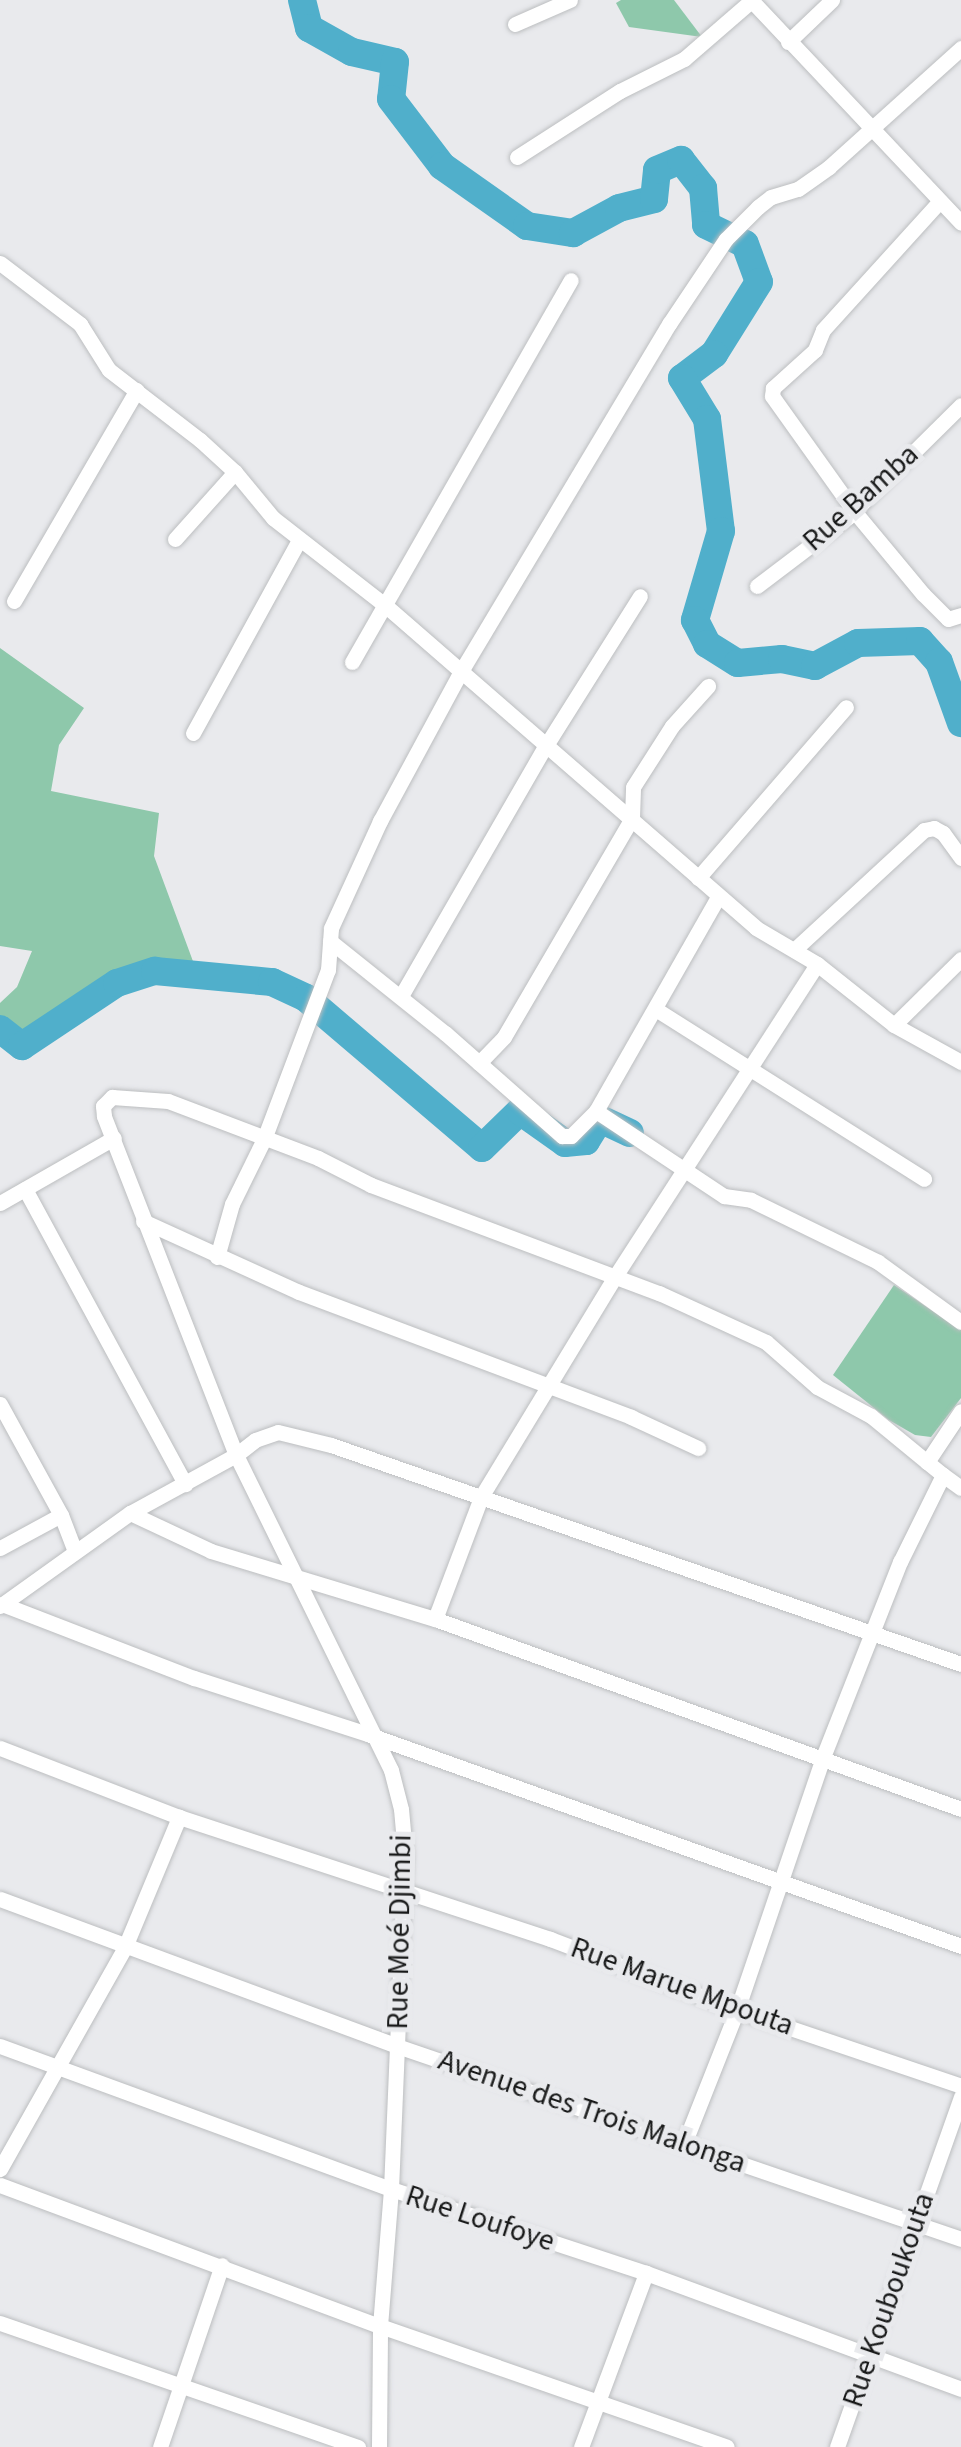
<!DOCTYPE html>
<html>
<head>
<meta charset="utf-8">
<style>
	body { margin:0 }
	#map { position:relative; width:961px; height:2447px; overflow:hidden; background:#e9eaed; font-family:"Source Sans 3",sans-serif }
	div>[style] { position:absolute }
	.green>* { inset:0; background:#8ec8ab }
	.river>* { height:28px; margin:-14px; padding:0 14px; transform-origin:14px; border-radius:14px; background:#50afcb }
	.roads { filter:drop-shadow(0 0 2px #bcbec0) drop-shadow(0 0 2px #bcbec0) }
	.minor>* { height:15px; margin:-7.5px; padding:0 7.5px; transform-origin:7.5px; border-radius:7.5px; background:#fff }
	span { translate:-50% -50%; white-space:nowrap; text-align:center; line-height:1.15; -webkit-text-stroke:10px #e9eaed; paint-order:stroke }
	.street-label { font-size:30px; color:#191a1a }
</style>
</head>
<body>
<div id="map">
	<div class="green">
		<i style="clip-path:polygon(621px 0,674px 0,702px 37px,629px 27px,616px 3px)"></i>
		<i style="clip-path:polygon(0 648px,84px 708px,59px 745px,51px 791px,159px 813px,154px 856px,194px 964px,81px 1009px,35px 1034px,0 1031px,0 1003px,17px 987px,32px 951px,0 946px)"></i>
		<i style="clip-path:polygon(894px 1285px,961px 1330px,961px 1398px,931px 1437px,915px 1435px,889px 1420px,833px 1375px)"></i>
	</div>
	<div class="river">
		<i style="left:302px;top:0;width:29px;rotate:76deg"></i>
		<i style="left:309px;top:28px;width:49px;rotate:29.2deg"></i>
		<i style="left:352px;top:52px;width:44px;rotate:13.1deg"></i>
		<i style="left:395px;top:62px;width:37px;rotate:96deg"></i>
		<i style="left:391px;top:99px;width:84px;rotate:52.7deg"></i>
		<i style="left:442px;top:166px;width:104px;rotate:35.2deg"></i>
		<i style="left:527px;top:226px;width:47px;rotate:8.7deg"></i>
		<i style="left:573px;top:233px;width:52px;rotate:-28.5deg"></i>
		<i style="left:619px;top:208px;width:36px;rotate:-14deg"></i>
		<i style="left:654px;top:199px;width:29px;rotate:-84deg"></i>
		<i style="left:657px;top:170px;width:26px;rotate:-23deg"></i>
		<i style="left:681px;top:160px;width:36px;rotate:52deg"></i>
		<i style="left:703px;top:188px;width:37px;rotate:85deg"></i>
		<i style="left:706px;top:225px;width:43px;rotate:26deg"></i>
		<i style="left:745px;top:244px;width:40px;rotate:69.8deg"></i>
		<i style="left:759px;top:282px;width:85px;rotate:122deg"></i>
		<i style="left:714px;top:354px;width:40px;rotate:143deg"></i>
		<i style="left:682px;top:378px;width:48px;rotate:58.6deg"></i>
		<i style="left:707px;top:419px;width:113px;rotate:82.9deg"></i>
		<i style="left:721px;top:531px;width:93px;rotate:106.3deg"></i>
		<i style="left:695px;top:620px;width:27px;rotate:63deg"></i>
		<i style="left:707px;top:644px;width:36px;rotate:32deg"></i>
		<i style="left:738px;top:663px;width:44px;rotate:-5.2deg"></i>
		<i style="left:782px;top:659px;width:34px;rotate:12deg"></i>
		<i style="left:815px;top:666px;width:49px;rotate:-28.1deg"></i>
		<i style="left:858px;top:643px;width:62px;rotate:-1.8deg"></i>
		<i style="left:920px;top:641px;width:28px;rotate:48deg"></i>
		<i style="left:939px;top:662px;width:65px;rotate:70.2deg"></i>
		<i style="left:0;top:1029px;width:28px;rotate:38deg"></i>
		<i style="left:22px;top:1046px;width:114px;rotate:-33.6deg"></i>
		<i style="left:117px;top:983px;width:40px;rotate:-18deg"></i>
		<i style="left:155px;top:971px;width:118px;rotate:5.4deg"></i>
		<i style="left:272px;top:982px;width:38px;rotate:25deg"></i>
		<i style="left:306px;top:998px;width:231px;rotate:40.4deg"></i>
		<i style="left:482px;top:1148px;width:53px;rotate:-44.2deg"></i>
		<i style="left:520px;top:1111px;width:55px;rotate:35.4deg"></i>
		<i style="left:565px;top:1143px;width:21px;rotate:-5deg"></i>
		<i style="left:586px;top:1141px;width:26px;rotate:-58deg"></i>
		<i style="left:600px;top:1119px;width:33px;rotate:25deg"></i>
	</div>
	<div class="roads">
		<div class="minor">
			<i style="left:751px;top:0;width:306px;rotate:46.7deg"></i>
			<i style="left:515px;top:24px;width:60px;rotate:-23.6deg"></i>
			<i style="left:788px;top:42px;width:61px;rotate:-43.7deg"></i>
			<i style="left:517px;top:157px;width:122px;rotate:-32.7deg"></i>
			<i style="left:620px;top:91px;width:72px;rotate:-26.6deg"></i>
			<i style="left:684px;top:59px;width:89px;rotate:-40.9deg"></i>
			<i style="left:939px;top:202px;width:173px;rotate:132.2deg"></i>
			<i style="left:823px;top:330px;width:22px;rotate:112deg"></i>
			<i style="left:815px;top:350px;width:57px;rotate:137.9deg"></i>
			<i style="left:773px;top:388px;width:8px;rotate:97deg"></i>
			<i style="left:772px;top:396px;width:141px;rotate:54.5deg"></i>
			<i style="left:854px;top:511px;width:108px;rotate:50.3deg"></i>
			<i style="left:923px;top:594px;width:35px;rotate:45deg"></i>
			<i style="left:948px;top:619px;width:14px;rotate:-17deg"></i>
			<i style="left:0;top:263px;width:101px;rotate:37.3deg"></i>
			<i style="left:80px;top:324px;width:54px;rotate:57.8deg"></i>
			<i style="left:109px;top:370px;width:115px;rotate:37.6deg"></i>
			<i style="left:200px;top:440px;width:47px;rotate:42.4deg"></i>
			<i style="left:235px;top:472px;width:60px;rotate:50.4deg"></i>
			<i style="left:273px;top:518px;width:143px;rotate:37.9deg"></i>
			<i style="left:386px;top:606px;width:490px;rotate:41deg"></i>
			<i style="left:756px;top:928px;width:71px;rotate:30.5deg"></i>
			<i style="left:817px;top:964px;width:98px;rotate:38.4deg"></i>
			<i style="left:894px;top:1025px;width:77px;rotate:28.9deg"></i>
			<i style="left:175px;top:539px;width:90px;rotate:-48.2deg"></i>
			<i style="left:757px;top:586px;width:114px;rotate:-37.2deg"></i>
			<i style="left:848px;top:517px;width:159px;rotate:-44.7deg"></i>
			<i style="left:14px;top:601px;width:244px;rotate:-59.8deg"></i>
			<i style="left:352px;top:662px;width:440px;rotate:-60.2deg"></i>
			<i style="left:193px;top:733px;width:220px;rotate:-61.2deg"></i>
			<i style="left:698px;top:878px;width:226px;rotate:-49.1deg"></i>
			<i style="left:330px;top:941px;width:147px;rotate:38.7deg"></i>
			<i style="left:445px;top:1033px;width:156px;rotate:41.4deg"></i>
			<i style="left:562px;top:1136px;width:9px"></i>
			<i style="left:571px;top:1136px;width:35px;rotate:-45deg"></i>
			<i style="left:596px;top:1111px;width:154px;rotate:33.6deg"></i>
			<i style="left:724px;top:1196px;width:27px;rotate:8deg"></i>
			<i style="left:751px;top:1200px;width:141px;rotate:26deg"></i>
			<i style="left:878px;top:1262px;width:102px;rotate:35.9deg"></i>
			<i style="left:794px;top:950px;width:177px;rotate:-42.7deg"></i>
			<i style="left:924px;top:830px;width:10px;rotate:-11deg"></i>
			<i style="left:934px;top:828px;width:10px;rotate:29deg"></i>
			<i style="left:943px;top:833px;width:31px;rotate:54deg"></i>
			<i style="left:401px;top:996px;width:288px;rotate:-60deg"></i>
			<i style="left:545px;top:747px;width:178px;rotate:-57.8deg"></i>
			<i style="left:657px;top:1010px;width:316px;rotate:32.3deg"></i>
			<i style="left:894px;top:1025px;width:94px;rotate:-44.6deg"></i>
			<i style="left:479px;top:1063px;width:36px;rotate:-46deg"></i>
			<i style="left:504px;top:1037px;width:254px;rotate:-59.7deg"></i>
			<i style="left:632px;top:818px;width:31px;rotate:-88deg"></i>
			<i style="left:633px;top:787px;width:72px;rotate:-57.4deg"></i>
			<i style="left:672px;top:726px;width:54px;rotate:-48deg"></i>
			<i style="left:596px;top:1111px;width:246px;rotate:-60.3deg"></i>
			<i style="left:25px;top:1189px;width:336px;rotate:61.5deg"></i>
			<i style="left:0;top:1203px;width:131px;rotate:-29.7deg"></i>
			<i style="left:143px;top:1221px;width:171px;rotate:24.5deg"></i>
			<i style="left:299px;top:1292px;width:355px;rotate:20.6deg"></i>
			<i style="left:631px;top:1417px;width:74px;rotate:24.8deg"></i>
			<i style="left:217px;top:1257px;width:55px;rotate:-74.2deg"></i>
			<i style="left:232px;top:1204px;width:72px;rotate:-63.8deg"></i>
			<i style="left:264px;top:1139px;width:181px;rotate:-69.3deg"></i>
			<i style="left:328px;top:970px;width:42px;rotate:-85.9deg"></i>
			<i style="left:331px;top:928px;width:118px;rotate:-65.4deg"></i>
			<i style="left:380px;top:821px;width:168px;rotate:-61.6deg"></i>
			<i style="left:460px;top:673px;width:407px;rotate:-59.1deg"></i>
			<i style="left:669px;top:324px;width:102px;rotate:-56.2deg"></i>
			<i style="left:726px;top:239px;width:45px;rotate:-45deg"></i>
			<i style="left:758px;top:207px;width:16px;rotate:-38deg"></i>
			<i style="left:771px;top:197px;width:28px;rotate:-17deg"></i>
			<i style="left:798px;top:189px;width:38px;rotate:-35deg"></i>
			<i style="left:829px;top:167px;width:178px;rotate:-42deg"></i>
			<i style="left:0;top:1404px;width:127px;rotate:61.2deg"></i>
			<i style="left:61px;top:1515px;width:39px;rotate:69deg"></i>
			<i style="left:943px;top:1475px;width:22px;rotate:36deg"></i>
			<i style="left:130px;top:1513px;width:89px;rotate:25.1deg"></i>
			<i style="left:211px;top:1551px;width:234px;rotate:16.9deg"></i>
			<i style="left:435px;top:1619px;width:559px;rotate:19.86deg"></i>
			<i style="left:0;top:1548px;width:69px;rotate:-28.4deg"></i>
			<i style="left:2px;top:1604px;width:206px;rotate:21.1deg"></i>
			<i style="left:194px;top:1678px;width:185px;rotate:17.9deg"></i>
			<i style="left:370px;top:1735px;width:628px;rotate:19.65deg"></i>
			<i style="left:0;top:1606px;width:160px;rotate:-35.6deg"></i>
			<i style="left:130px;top:1513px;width:121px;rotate:-28.7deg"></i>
			<i style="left:236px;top:1455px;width:364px;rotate:-111.3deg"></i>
			<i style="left:104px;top:1116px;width:10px;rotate:-96deg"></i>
			<i style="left:103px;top:1106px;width:13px;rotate:-45deg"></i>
			<i style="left:112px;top:1097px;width:56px;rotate:4.1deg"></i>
			<i style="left:168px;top:1101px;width:160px;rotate:20.8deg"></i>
			<i style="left:318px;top:1158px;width:59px;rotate:27deg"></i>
			<i style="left:371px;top:1185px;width:308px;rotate:20.6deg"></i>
			<i style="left:659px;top:1293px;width:118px;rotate:24.6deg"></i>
			<i style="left:766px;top:1342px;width:68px;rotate:41.4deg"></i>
			<i style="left:817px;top:1387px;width:61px;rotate:28.2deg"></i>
			<i style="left:871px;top:1416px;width:72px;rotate:39.4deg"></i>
			<i style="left:435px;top:1619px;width:130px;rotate:-69.3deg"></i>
			<i style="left:481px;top:1497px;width:260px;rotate:-58.7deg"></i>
			<i style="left:616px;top:1275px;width:370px;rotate:-57.1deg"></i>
			<i style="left:0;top:1748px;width:192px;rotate:21.1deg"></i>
			<i style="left:179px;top:1817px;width:391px;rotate:18.2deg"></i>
			<i style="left:550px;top:1939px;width:200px;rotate:20.8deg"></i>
			<i style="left:737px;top:2010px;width:237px;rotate:18.7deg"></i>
			<i style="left:0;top:1899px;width:423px;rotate:20.3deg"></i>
			<i style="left:397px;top:2046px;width:596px;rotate:18.89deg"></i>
			<i style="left:0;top:2046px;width:416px;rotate:20.1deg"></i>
			<i style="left:391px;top:2189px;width:268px;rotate:18.2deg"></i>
			<i style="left:646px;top:2273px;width:336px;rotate:20.2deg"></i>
			<i style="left:684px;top:2144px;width:144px;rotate:-68.4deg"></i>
			<i style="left:737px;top:2010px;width:267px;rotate:-71.2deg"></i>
			<i style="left:823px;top:1757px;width:210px;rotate:-68.5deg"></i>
			<i style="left:900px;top:1562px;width:97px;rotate:-63.7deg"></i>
			<i style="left:943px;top:1475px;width:21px;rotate:-141deg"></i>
			<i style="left:927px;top:1462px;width:61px;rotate:-56.3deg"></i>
			<i style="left:0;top:2169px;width:255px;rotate:-60.6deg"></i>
			<i style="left:125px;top:1947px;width:141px;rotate:-67.4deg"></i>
			<i style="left:0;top:2185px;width:405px;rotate:20.4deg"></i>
			<i style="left:380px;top:2326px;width:367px;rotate:19.2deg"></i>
			<i style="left:0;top:2323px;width:379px;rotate:19.1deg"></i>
			<i style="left:160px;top:2447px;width:192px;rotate:-71.2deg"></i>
			<i style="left:379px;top:2447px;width:121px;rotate:-89.5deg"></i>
			<i style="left:380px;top:2326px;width:137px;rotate:-85.4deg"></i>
			<i style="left:391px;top:2189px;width:336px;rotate:-87.6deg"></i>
			<i style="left:405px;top:1853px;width:44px;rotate:-95.2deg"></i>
			<i style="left:401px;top:1809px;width:40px;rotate:-104.4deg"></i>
			<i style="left:391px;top:1770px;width:351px;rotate:-116.2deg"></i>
			<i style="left:236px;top:1455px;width:24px;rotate:-38deg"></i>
			<i style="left:255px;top:1440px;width:24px;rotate:-19deg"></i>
			<i style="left:278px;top:1432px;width:55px;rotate:13.8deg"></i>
			<i style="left:331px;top:1445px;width:667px;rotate:19.17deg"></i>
			<i style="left:581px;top:2447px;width:186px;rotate:-69.5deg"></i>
			<i style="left:837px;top:2447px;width:372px;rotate:-70.5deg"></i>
		</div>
	</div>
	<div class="street-label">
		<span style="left:861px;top:498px;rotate:-42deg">Rue Bamba</span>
		<span style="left:400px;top:1932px;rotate:-89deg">Rue Moé Djimbi</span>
		<span style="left:682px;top:1987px;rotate:20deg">Rue Marue Mpouta</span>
		<span style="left:592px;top:2112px;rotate:19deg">Avenue des Trois Malonga</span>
		<span style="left:480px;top:2219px;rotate:18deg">Rue Loufoye</span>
		<span style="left:889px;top:2300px;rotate:-71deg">Rue Kouboukouta</span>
	</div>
</div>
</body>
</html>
